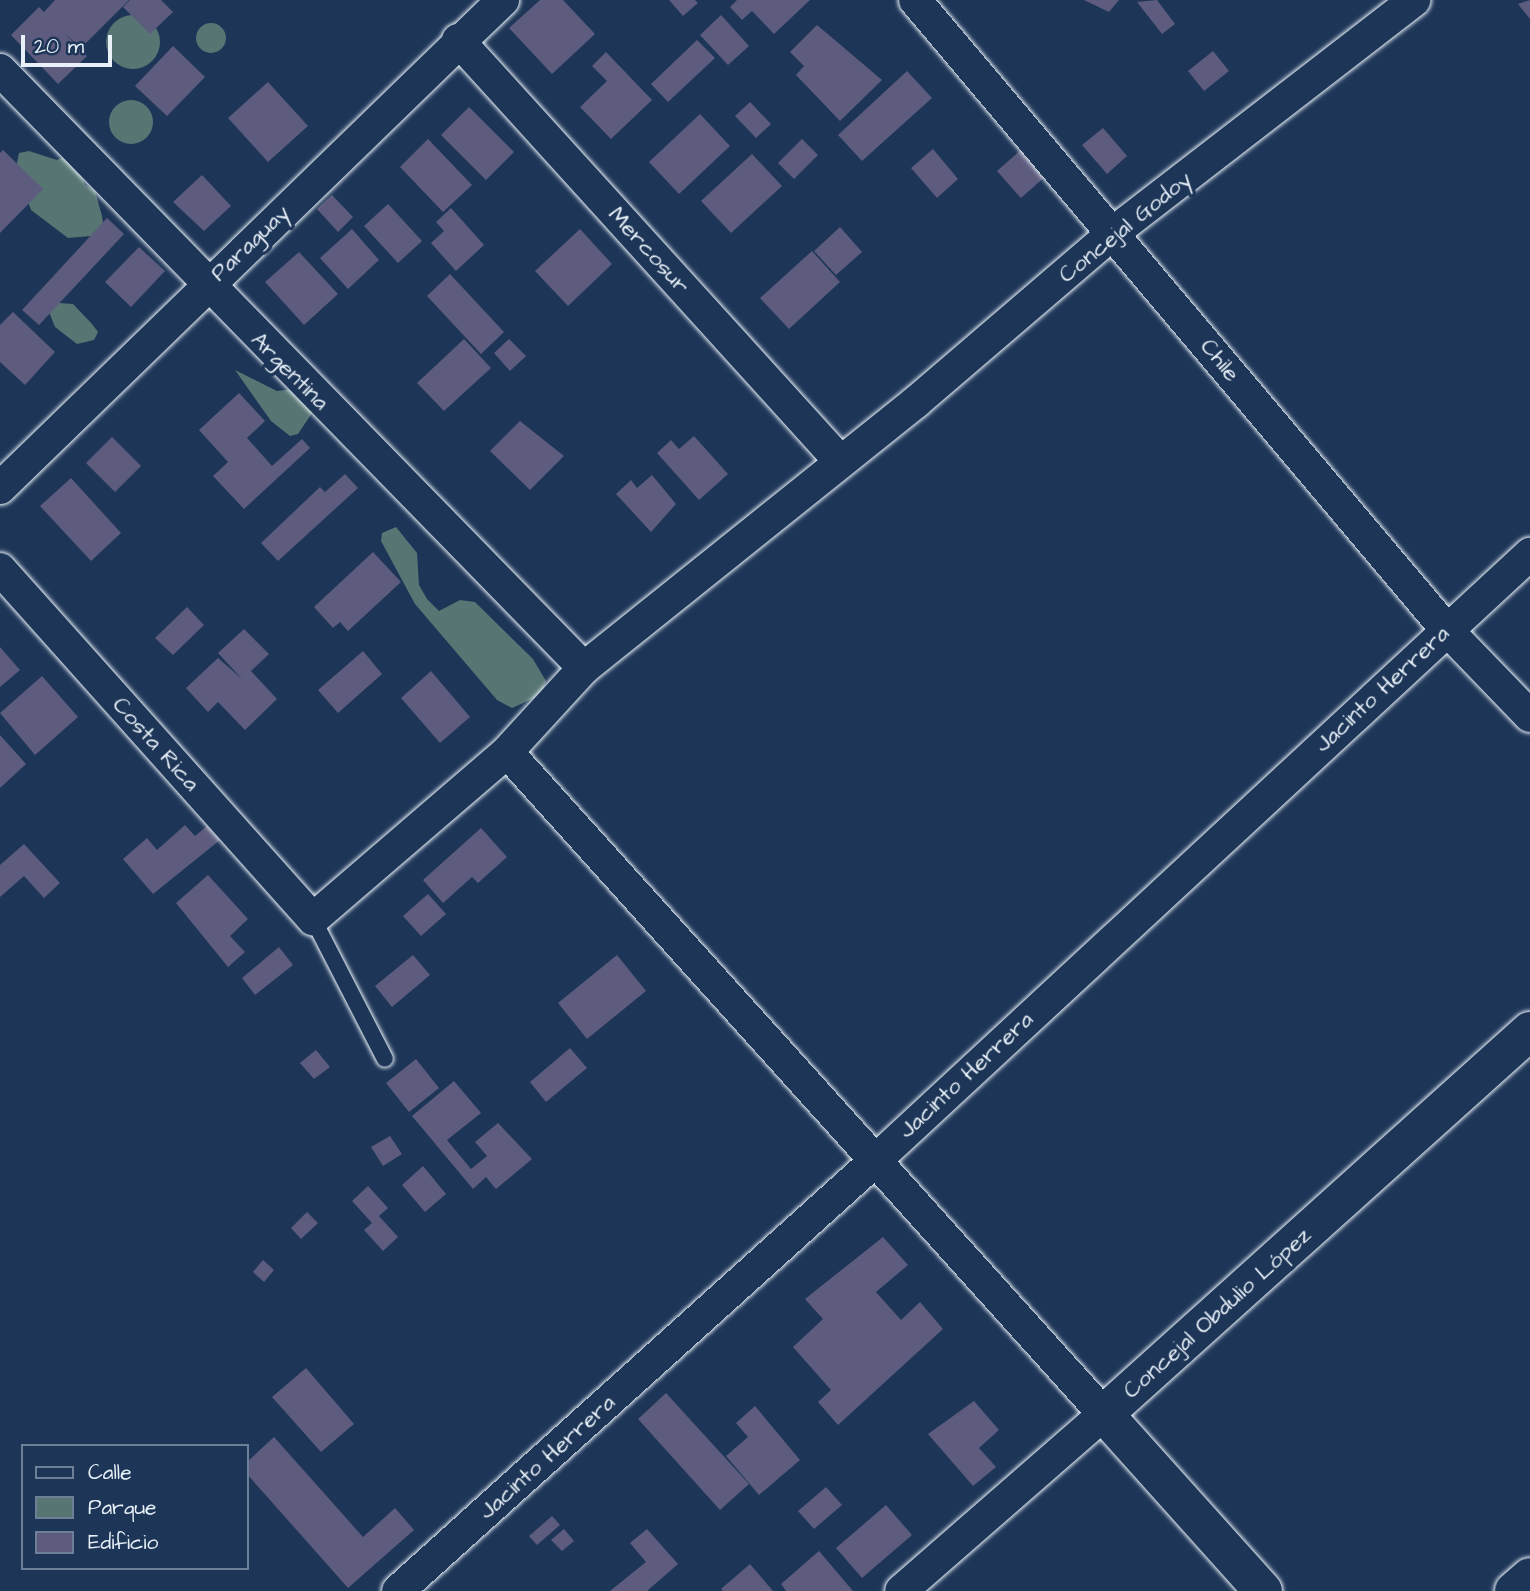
<!DOCTYPE html>
<html>
<head>
<meta charset="utf-8">
<style>
	body { margin:0 }
	#map { position:relative; width:1530px; height:1591px; overflow:hidden; background:#1d3557; font-family:"Architects Daughter",sans-serif }
	div>[style] { position:absolute }
	.green>* { inset:0; background:#577573 }
	.round { border-radius:50% }
	.building>* { inset:0; background:#5d5c7e }
	.roads { filter:drop-shadow(0 0 2px #e8f1f8) drop-shadow(0 0 2px #e8f1f8) }
	.lane>* { height:16px; margin:-8px; padding:0 8px; transform-origin:8px; border-radius:8px; background:#1d3557 }
	.street>* { height:32px; margin:-16px; padding:0 16px; transform-origin:16px; border-radius:16px; background:#1d3557 }
	.secondary>* { height:38px; margin:-19px; padding:0 19px; transform-origin:19px; border-radius:19px; background:#1d3557 }
	span { translate:-50% -50%; white-space:nowrap; text-align:center; line-height:1.15; -webkit-text-stroke:7px #1d3557; paint-order:stroke }
	.street-label { font-size:23px; color:#e8f1f8 }
	.legend { position:absolute; left:21px; top:1444px; width:228px; height:126px; box-sizing:border-box; background:#1d3557; border:2px solid #6e8097; margin:0; padding:9px 12px; list-style:none; font-size:21px; color:#e8f1f8 }
	.legend li { display:flex; align-items:center; gap:14px; height:35px }
	.legend b { width:35px; border:2px solid #6e8097 }
	.scale { position:absolute; left:21px; top:35px; width:91px; height:32px; box-sizing:border-box; border:4px solid #e8f1f8; border-top:0; padding-left:9px; font-size:21px; line-height:24px; white-space:nowrap; color:#e8f1f8; -webkit-text-stroke:5px #1d3557; paint-order:stroke }
</style>
</head>
<body>
<div id="map">
	<div class="green">
		<i class="round" style="left:106px;top:15px;width:54px;height:54px"></i>
		<i class="round" style="left:196px;top:23px;width:30px;height:30px"></i>
		<i class="round" style="left:109px;top:100px;width:44px;height:44px"></i>
		<i style="clip-path:polygon(29px 151px,57px 160px,66px 156px,78px 169px,85px 185px,95px 191px,102px 216px,103px 223px,91px 236px,68px 238px,31px 210px,16px 168px,19px 153px)"></i>
		<i style="clip-path:polygon(59px 303px,73px 304px,92px 324px,98px 332px,94px 340px,77px 344px,55px 327px,49px 312px)"></i>
		<i style="clip-path:polygon(235px 370px,277px 391px,293px 389px,320px 401px,298px 434px,290px 436px,271px 421px)"></i>
		<i style="clip-path:polygon(396px 527px,417px 553px,419px 585px,427px 599px,439px 611px,460px 600px,475px 602px,533px 659px,546px 681px,541px 695px,512px 708px,497px 700px,415px 604px,381px 541px,382px 533px)"></i>
	</div>
	<div class="building">
		<i style="clip-path:polygon(55px 0,129px 0,81px 48px,64px 33px,87px 56px,58px 84px,11px 35px,39px 7px,44px 12px)"></i>
		<i style="clip-path:polygon(130px 0,161px 0,173px 12px,150px 34px,123px 7px)"></i>
		<i style="clip-path:polygon(540px 0,563px 0,595px 34px,552px 74px,509px 28px)"></i>
		<i style="clip-path:polygon(669px 0,695px 0,698px 3px,683px 16px)"></i>
		<i style="clip-path:polygon(737px 0,810px 0,774px 34px,752px 11px,742px 20px,730px 7px)"></i>
		<i style="clip-path:polygon(1084px 0,1119px 0,1109px 12px)"></i>
		<i style="clip-path:polygon(1157px 0,1175px 24px,1162px 34px,1137px 2px)"></i>
		<i style="clip-path:polygon(1530px 0,1530px 19px,1518px 4px)"></i>
		<i style="clip-path:polygon(721px 15px,749px 46px,728px 65px,700px 35px)"></i>
		<i style="clip-path:polygon(817px 25px,882px 80px,840px 121px,796px 75px,804px 66px,790px 52px)"></i>
		<i style="clip-path:polygon(697px 40px,715px 58px,668px 102px,651px 84px)"></i>
		<i style="clip-path:polygon(173px 46px,205px 77px,167px 116px,135px 86px)"></i>
		<i style="clip-path:polygon(1213px 51px,1229px 71px,1204px 91px,1188px 71px)"></i>
		<i style="clip-path:polygon(606px 52px,652px 100px,611px 139px,580px 107px,607px 81px,592px 66px)"></i>
		<i style="clip-path:polygon(907px 71px,932px 98px,862px 161px,838px 135px)"></i>
		<i style="clip-path:polygon(268px 82px,308px 126px,268px 162px,228px 118px)"></i>
		<i style="clip-path:polygon(750px 102px,771px 124px,756px 138px,735px 116px)"></i>
		<i style="clip-path:polygon(469px 107px,514px 152px,486px 180px,441px 135px)"></i>
		<i style="clip-path:polygon(700px 114px,730px 146px,679px 194px,649px 162px)"></i>
		<i style="clip-path:polygon(1103px 128px,1127px 156px,1107px 174px,1082px 145px)"></i>
		<i style="clip-path:polygon(428px 139px,472px 185px,443px 212px,400px 167px)"></i>
		<i style="clip-path:polygon(802px 139px,818px 155px,794px 179px,778px 163px)"></i>
		<i style="clip-path:polygon(1023px 148px,1047px 175px,1021px 198px,997px 171px)"></i>
		<i style="clip-path:polygon(933px 149px,958px 179px,937px 198px,911px 168px)"></i>
		<i style="clip-path:polygon(3px 150px,43px 189px,0 233px,0 153px)"></i>
		<i style="clip-path:polygon(752px 154px,782px 186px,731px 233px,701px 201px)"></i>
		<i style="clip-path:polygon(202px 175px,231px 206px,204px 231px,173px 202px)"></i>
		<i style="clip-path:polygon(332px 195px,353px 217px,338px 232px,317px 209px)"></i>
		<i style="clip-path:polygon(388px 204px,422px 241px,398px 263px,364px 226px)"></i>
		<i style="clip-path:polygon(451px 208px,484px 245px,456px 271px,431px 243px,444px 231px,436px 222px)"></i>
		<i style="clip-path:polygon(107px 218px,124px 234px,39px 325px,22px 310px)"></i>
		<i style="clip-path:polygon(840px 227px,862px 252px,836px 275px,814px 251px)"></i>
		<i style="clip-path:polygon(352px 229px,379px 260px,348px 289px,320px 258px)"></i>
		<i style="clip-path:polygon(580px 229px,612px 264px,568px 306px,535px 271px)"></i>
		<i style="clip-path:polygon(139px 247px,165px 271px,131px 307px,105px 282px)"></i>
		<i style="clip-path:polygon(812px 251px,840px 282px,789px 329px,760px 298px)"></i>
		<i style="clip-path:polygon(299px 252px,338px 294px,304px 325px,265px 282px)"></i>
		<i style="clip-path:polygon(450px 274px,504px 332px,481px 354px,427px 296px)"></i>
		<i style="clip-path:polygon(13px 312px,55px 352px,25px 385px,0 362px,0 325px)"></i>
		<i style="clip-path:polygon(464px 339px,491px 368px,444px 411px,417px 383px)"></i>
		<i style="clip-path:polygon(509px 339px,526px 356px,510px 371px,494px 353px)"></i>
		<i style="clip-path:polygon(239px 393px,265px 421px,247px 438px,272px 466px,302px 439px,310px 448px,244px 509px,213px 476px,228px 462px,199px 430px)"></i>
		<i style="clip-path:polygon(520px 421px,564px 456px,530px 490px,490px 451px)"></i>
		<i style="clip-path:polygon(694px 436px,728px 474px,699px 500px,657px 453px,671px 440px,679px 449px)"></i>
		<i style="clip-path:polygon(112px 437px,141px 466px,115px 492px,86px 463px)"></i>
		<i style="clip-path:polygon(345px 474px,358px 488px,278px 561px,261px 543px,320px 487px,325px 492px)"></i>
		<i style="clip-path:polygon(652px 475px,676px 504px,651px 532px,616px 494px,631px 480px,637px 488px)"></i>
		<i style="clip-path:polygon(71px 478px,121px 533px,91px 561px,40px 506px)"></i>
		<i style="clip-path:polygon(373px 552px,401px 582px,348px 631px,340px 622px,333px 628px,314px 607px)"></i>
		<i style="clip-path:polygon(187px 607px,204px 625px,173px 655px,155px 638px)"></i>
		<i style="clip-path:polygon(244px 629px,269px 654px,251px 671px,277px 699px,245px 730px,218px 702px,208px 712px,186px 688px,218px 658px,242px 679px,218px 653px)"></i>
		<i style="clip-path:polygon(0 647px,20px 670px,0 687px)"></i>
		<i style="clip-path:polygon(363px 651px,382px 674px,338px 713px,318px 690px)"></i>
		<i style="clip-path:polygon(431px 671px,470px 717px,440px 743px,401px 698px)"></i>
		<i style="clip-path:polygon(42px 676px,78px 717px,35px 755px,0 713px)"></i>
		<i style="clip-path:polygon(0 735px,26px 764px,0 788px)"></i>
		<i style="clip-path:polygon(185px 825px,195px 836px,207px 826px,220px 840px,153px 894px,123px 859px,147px 838px,157px 850px)"></i>
		<i style="clip-path:polygon(481px 828px,507px 857px,478px 883px,472px 877px,443px 903px,423px 880px)"></i>
		<i style="clip-path:polygon(24px 844px,60px 883px,44px 898px,24px 876px,0 897px,0 865px)"></i>
		<i style="clip-path:polygon(208px 875px,248px 919px,230px 936px,245px 952px,228px 967px,176px 903px)"></i>
		<i style="clip-path:polygon(428px 894px,446px 914px,421px 936px,403px 916px)"></i>
		<i style="clip-path:polygon(279px 947px,293px 965px,255px 995px,242px 978px)"></i>
		<i style="clip-path:polygon(413px 955px,430px 975px,392px 1007px,375px 986px)"></i>
		<i style="clip-path:polygon(617px 955px,646px 991px,587px 1039px,558px 1003px)"></i>
		<i style="clip-path:polygon(570px 1048px,587px 1068px,546px 1102px,530px 1082px)"></i>
		<i style="clip-path:polygon(316px 1050px,330px 1067px,314px 1079px,300px 1063px)"></i>
		<i style="clip-path:polygon(416px 1059px,439px 1088px,409px 1112px,386px 1083px)"></i>
		<i style="clip-path:polygon(454px 1081px,481px 1113px,447px 1140px,471px 1169px,487px 1156px,475px 1142px,498px 1123px,532px 1159px,496px 1189px,486px 1177px,473px 1189px,412px 1116px)"></i>
		<i style="clip-path:polygon(390px 1136px,402px 1154px,383px 1166px,371px 1147px)"></i>
		<i style="clip-path:polygon(423px 1166px,446px 1194px,425px 1212px,402px 1185px)"></i>
		<i style="clip-path:polygon(368px 1186px,388px 1208px,379px 1216px,398px 1237px,383px 1251px,364px 1230px,372px 1223px,352px 1201px)"></i>
		<i style="clip-path:polygon(307px 1212px,318px 1223px,301px 1239px,291px 1228px)"></i>
		<i style="clip-path:polygon(883px 1237px,908px 1265px,876px 1292px,901px 1320px,920px 1302px,943px 1329px,838px 1425px,818px 1402px,831px 1390px,793px 1347px,823px 1319px,805px 1299px)"></i>
		<i style="clip-path:polygon(263px 1260px,274px 1270px,264px 1282px,253px 1272px)"></i>
		<i style="clip-path:polygon(306px 1368px,354px 1424px,321px 1452px,272px 1397px)"></i>
		<i style="clip-path:polygon(666px 1393px,749px 1484px,720px 1510px,638px 1419px)"></i>
		<i style="clip-path:polygon(974px 1401px,999px 1430px,979px 1448px,996px 1467px,973px 1486px,928px 1434px)"></i>
		<i style="clip-path:polygon(755px 1406px,800px 1460px,759px 1495px,726px 1456px,748px 1437px,736px 1423px)"></i>
		<i style="clip-path:polygon(274px 1437px,363px 1537px,395px 1508px,414px 1530px,348px 1588px,247px 1474px,247px 1462px)"></i>
		<i style="clip-path:polygon(826px 1487px,842px 1505px,814px 1529px,798px 1511px)"></i>
		<i style="clip-path:polygon(886px 1505px,912px 1535px,862px 1578px,836px 1548px)"></i>
		<i style="clip-path:polygon(552px 1516px,560px 1525px,537px 1545px,529px 1536px)"></i>
		<i style="clip-path:polygon(564px 1529px,574px 1541px,562px 1551px,551px 1540px)"></i>
		<i style="clip-path:polygon(647px 1529px,678px 1564px,647px 1591px,610px 1591px,646px 1562px,630px 1543px)"></i>
		<i style="clip-path:polygon(819px 1551px,853px 1591px,786px 1591px,781px 1584px)"></i>
		<i style="clip-path:polygon(750px 1564px,773px 1591px,723px 1591px,721px 1589px)"></i>
	</div>
	<div class="roads">
		<div class="lane">
			<i style="left:313px;top:919px;width:157px;rotate:62.8deg"></i>
		</div>
		<div class="street">
			<i style="left:915px;top:0;width:823px;rotate:49.83deg"></i>
			<i style="left:1446px;top:629px;width:121px;rotate:46deg"></i>
			<i style="left:458px;top:40px;width:568px;rotate:47.78deg"></i>
			<i style="left:0;top:70px;width:836px;rotate:45.68deg"></i>
			<i style="left:0;top:488px;width:701px;rotate:-44.13deg"></i>
			<i style="left:0;top:569px;width:470px;rotate:48.2deg"></i>
			<i style="left:313px;top:919px;width:256px;rotate:-40.7deg"></i>
			<i style="left:507px;top:752px;width:114px;rotate:-47.5deg"></i>
			<i style="left:584px;top:668px;width:425px;rotate:-38.7deg"></i>
			<i style="left:916px;top:402px;width:260px;rotate:-40.6deg"></i>
			<i style="left:1113px;top:233px;width:381px;rotate:-37.7deg"></i>
			<i style="left:507px;top:752px;width:891px;rotate:47.96deg"></i>
			<i style="left:1104px;top:1414px;width:269px;rotate:138.9deg"></i>
			<i style="left:398px;top:1591px;width:644px;rotate:-42.04deg"></i>
			<i style="left:876px;top:1160px;width:892px;rotate:-42.82deg"></i>
		</div>
		<div class="secondary">
			<i style="left:1263px;top:1591px;width:238px;rotate:-131.9deg"></i>
			<i style="left:1104px;top:1414px;width:573px;rotate:-41.96deg"></i>
			<i style="left:1514px;top:1591px;width:21px;rotate:-41deg"></i>
		</div>
	</div>
	<div class="street-label">
		<span style="left:1125px;top:227px;rotate:-39deg">Concejal Godoy</span>
		<span style="left:250px;top:243px;rotate:-44deg">Paraguay</span>
		<span style="left:649px;top:250px;rotate:48deg">Mercosur</span>
		<span style="left:1220px;top:360px;rotate:50deg">Chile</span>
		<span style="left:290px;top:371px;rotate:45deg">Argentina</span>
		<span style="left:1382px;top:689px;rotate:-43deg">Jacinto Herrera</span>
		<span style="left:156px;top:744px;rotate:48deg">Costa Rica</span>
		<span style="left:966px;top:1075px;rotate:-43deg">Jacinto Herrera</span>
		<span style="left:1217px;top:1313px;rotate:-42deg">Concejal Obdulio López</span>
		<span style="left:547px;top:1457px;rotate:-42deg">Jacinto Herrera</span>
	</div>
	<ul class="legend">
	<li><b style="height:9px;background:#1d3557"></b>Calle</li>
	<li><b style="height:19px;background:#577573"></b>Parque</li>
	<li><b style="height:19px;background:#5d5c7e"></b>Edificio</li>
	</ul>
	<div class="scale">20 m</div>
</div>
</body>
</html>
